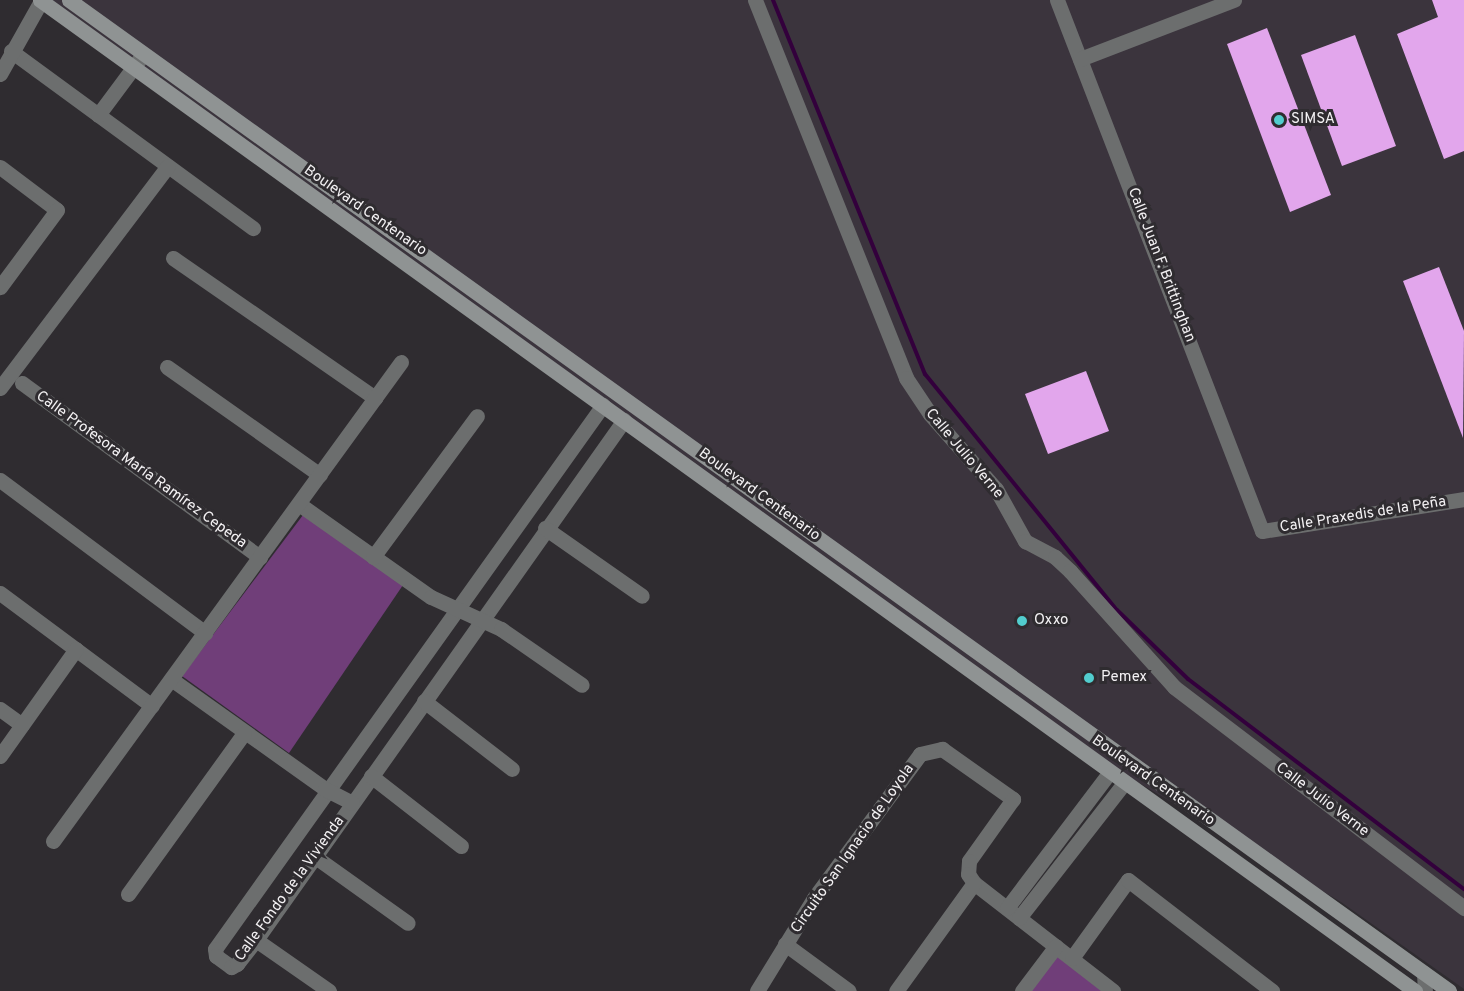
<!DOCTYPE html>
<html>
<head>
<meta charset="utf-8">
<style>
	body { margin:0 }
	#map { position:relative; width:1464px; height:991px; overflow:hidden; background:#2f2c30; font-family:Overpass,sans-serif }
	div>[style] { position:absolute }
	.built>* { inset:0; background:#3b343d }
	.green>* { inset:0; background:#703e79 }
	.stream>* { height:4px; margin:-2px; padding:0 2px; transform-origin:2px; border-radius:2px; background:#33003c }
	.building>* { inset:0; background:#e2a6ec }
	.minor>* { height:15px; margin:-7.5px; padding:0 7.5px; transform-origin:7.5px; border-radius:7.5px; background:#6c6e6e }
	.secondary>* { height:15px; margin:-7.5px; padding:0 7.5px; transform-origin:7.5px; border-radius:7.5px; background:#8f9393 }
	.dots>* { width:16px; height:16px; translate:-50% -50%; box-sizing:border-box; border:3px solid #2f2c30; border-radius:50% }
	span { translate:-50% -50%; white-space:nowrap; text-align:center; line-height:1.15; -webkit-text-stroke:6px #2f2c30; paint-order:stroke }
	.poi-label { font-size:15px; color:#f3f1f3 }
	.left { translate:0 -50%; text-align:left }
	.street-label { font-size:15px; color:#f3f1f3 }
</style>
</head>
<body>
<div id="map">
	<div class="built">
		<i style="clip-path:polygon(50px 0,1464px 0,1464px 989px,1341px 902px,1134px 780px)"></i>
	</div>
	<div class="green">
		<i style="clip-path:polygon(303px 515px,403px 585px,289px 753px,182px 676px)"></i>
		<i style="clip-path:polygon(1056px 955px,1102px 991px,1028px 991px)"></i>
	</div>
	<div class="stream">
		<i style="left:773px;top:0;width:404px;rotate:67.9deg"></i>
		<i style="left:925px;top:374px;width:304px;rotate:50.9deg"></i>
		<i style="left:1117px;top:610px;width:99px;rotate:44.2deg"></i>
		<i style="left:1188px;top:679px;width:347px;rotate:37.3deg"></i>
	</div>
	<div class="building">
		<i style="clip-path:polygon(1432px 0,1464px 0,1464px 151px,1444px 159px,1397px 34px,1438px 17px)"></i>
		<i style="clip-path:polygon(1267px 28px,1331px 195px,1290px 212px,1227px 44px)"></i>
		<i style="clip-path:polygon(1355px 35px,1396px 146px,1342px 166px,1301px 55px)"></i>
		<i style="clip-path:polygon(1439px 267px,1464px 331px,1463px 438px,1403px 281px)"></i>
		<i style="clip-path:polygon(1086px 371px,1109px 431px,1048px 454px,1025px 394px)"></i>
	</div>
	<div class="minor">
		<i style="left:755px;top:0;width:407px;rotate:68.2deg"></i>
		<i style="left:906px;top:378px;width:43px;rotate:56.3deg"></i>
		<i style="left:930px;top:414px;width:100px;rotate:48.7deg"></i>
		<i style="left:996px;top:489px;width:60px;rotate:60.9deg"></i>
		<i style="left:1025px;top:541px;width:34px;rotate:28deg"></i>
		<i style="left:1055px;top:557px;width:21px;rotate:43deg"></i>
		<i style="left:1070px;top:571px;width:156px;rotate:48.1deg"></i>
		<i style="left:1174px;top:687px;width:365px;rotate:37.3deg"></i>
		<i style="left:1057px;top:0;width:569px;rotate:68.89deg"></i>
		<i style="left:1262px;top:531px;width:205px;rotate:-9deg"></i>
		<i style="left:11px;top:51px;width:300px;rotate:36.2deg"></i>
		<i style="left:1080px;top:59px;width:165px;rotate:-21deg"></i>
		<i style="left:0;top:74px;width:84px;rotate:-60.7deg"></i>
		<i style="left:98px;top:115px;width:72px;rotate:-53.4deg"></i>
		<i style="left:0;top:167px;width:71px;rotate:37deg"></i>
		<i style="left:57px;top:210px;width:96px;rotate:126.5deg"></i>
		<i style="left:173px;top:258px;width:246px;rotate:34.7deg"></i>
		<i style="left:167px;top:367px;width:187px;rotate:35.2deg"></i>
		<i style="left:22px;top:383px;width:295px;rotate:36.2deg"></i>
		<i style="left:0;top:388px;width:278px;rotate:-52.9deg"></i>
		<i style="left:603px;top:405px;width:668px;rotate:125.5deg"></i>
		<i style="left:215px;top:949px;width:7px;rotate:82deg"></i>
		<i style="left:216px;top:956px;width:19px;rotate:36deg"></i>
		<i style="left:231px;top:967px;width:7px;rotate:-27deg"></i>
		<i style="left:237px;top:964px;width:31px;rotate:-52deg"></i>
		<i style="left:256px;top:940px;width:637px;rotate:-54.71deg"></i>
		<i style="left:0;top:480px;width:256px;rotate:36.7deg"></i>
		<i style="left:299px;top:504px;width:161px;rotate:35.2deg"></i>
		<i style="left:431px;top:597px;width:77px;rotate:24.6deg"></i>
		<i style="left:501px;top:629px;width:98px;rotate:34.7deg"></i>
		<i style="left:545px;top:528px;width:118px;rotate:35deg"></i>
		<i style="left:373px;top:557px;width:175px;rotate:-53.6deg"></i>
		<i style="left:0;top:593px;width:189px;rotate:36.6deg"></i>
		<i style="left:171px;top:679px;width:189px;rotate:35.5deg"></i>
		<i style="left:325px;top:789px;width:30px;rotate:27deg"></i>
		<i style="left:424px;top:701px;width:111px;rotate:37.7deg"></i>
		<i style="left:0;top:709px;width:27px;rotate:36deg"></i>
		<i style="left:0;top:756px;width:131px;rotate:-54.6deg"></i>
		<i style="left:371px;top:776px;width:114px;rotate:37.9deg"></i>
		<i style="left:53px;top:841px;width:592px;rotate:-54deg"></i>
		<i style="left:314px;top:856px;width:115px;rotate:35.5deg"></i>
		<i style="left:974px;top:883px;width:176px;rotate:37.8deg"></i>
		<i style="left:128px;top:894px;width:198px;rotate:-54.2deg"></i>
		<i style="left:1007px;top:908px;width:169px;rotate:-52.9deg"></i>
		<i style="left:1019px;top:918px;width:171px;rotate:-52.1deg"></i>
		<i style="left:256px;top:940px;width:89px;rotate:34.9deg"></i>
		<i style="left:785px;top:944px;width:79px;rotate:36.3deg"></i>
		<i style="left:1072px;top:958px;width:96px;rotate:-54.3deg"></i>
		<i style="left:1128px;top:880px;width:182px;rotate:37.6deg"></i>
		<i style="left:1424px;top:973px;width:18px;rotate:87deg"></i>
		<i style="left:757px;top:991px;width:109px;rotate:-58.5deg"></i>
		<i style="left:814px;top:898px;width:179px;rotate:-53.6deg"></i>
		<i style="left:920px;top:754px;width:23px;rotate:-13deg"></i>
		<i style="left:942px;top:749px;width:87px;rotate:35.2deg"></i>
		<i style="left:1013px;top:799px;width:76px;rotate:125.4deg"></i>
		<i style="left:969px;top:861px;width:13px;rotate:94deg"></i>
		<i style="left:968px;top:874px;width:11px;rotate:56deg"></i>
		<i style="left:974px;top:883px;width:133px;rotate:125.8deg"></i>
		<i style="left:1022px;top:991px;width:56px;rotate:-52.9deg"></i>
	</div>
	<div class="secondary">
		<i style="left:40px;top:0;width:1695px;rotate:35.78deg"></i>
		<i style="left:69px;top:0;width:1699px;rotate:35.68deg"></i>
	</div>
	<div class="dots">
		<i style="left:1279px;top:120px;background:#52cdce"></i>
		<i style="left:1022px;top:621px;background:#52cdce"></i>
		<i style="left:1089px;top:678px;background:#52cdce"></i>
	</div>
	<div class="poi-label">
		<span class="left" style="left:1291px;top:120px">SIMSA</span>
		<span class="left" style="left:1034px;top:621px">Oxxo</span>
		<span class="left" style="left:1101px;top:678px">Pemex</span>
	</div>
	<div class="street-label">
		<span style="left:365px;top:211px;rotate:35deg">Boulevard Centenario</span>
		<span style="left:1161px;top:265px;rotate:69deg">Calle Juan F. Brittinghan</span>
		<span style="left:964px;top:454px;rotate:50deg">Calle Julio Verne</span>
		<span style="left:141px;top:470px;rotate:36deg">Calle Profesora María Ramírez Cepeda</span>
		<span style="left:759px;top:495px;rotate:36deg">Boulevard Centenario</span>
		<span style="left:1363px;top:515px;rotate:-9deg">Calle Praxedis de la Peña</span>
		<span style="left:1153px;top:781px;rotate:35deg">Boulevard Centenario</span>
		<span style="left:1322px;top:800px;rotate:37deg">Calle Julio Verne</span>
		<span style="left:853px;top:849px;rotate:-55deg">Circuito San Ignacio de Loyola</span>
		<span style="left:290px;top:889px;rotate:-54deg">Calle Fondo de la Vivienda</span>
	</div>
</div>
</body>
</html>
